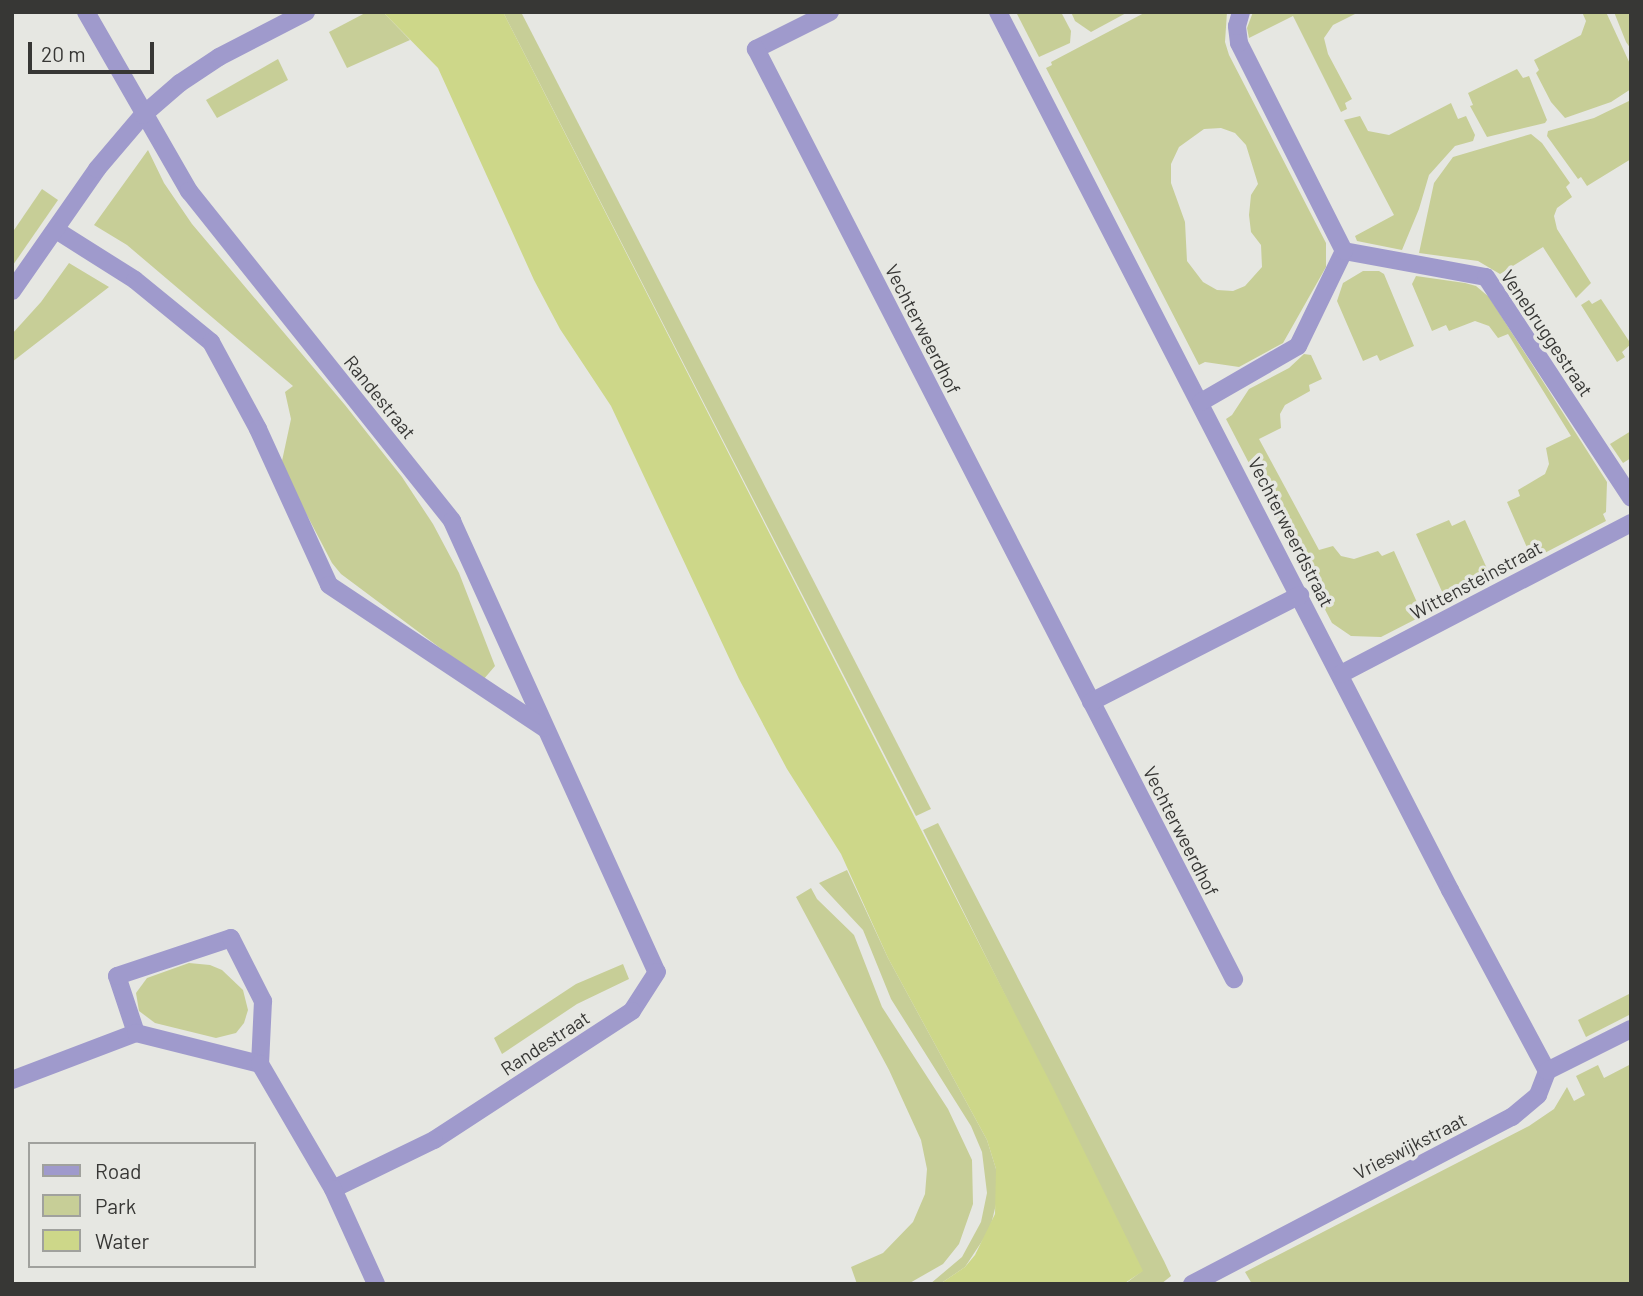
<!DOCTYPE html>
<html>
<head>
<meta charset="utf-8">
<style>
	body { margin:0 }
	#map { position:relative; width:1643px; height:1296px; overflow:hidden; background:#e6e7e2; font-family:Barlow,sans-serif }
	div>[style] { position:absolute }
	.green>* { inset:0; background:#c7ce97 }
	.water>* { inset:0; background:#cdd789 }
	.minor>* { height:18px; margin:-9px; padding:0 9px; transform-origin:9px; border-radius:9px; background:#9f9acc }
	span { translate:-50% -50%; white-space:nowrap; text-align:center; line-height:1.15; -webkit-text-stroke:7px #e6e7e2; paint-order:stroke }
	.street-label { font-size:19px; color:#373735 }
	.frame { position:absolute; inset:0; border:14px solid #373735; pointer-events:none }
	.legend { position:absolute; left:28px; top:1142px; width:228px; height:126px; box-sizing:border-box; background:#e6e7e2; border:2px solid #a0a19d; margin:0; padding:9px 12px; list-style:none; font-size:21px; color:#373735 }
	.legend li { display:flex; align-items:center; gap:14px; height:35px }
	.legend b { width:35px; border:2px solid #a0a19d }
	.scale { position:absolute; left:28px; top:42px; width:126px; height:32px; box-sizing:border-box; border:4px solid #373735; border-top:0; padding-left:9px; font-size:21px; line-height:24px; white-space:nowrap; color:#373735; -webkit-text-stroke:5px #e6e7e2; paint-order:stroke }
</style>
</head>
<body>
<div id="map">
	<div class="green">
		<i style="clip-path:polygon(367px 12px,383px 12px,410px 40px,347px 68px,329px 32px)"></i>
		<i style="clip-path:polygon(503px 12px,521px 12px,931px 809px,916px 816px)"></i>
		<i style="clip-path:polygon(1016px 12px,1061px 12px,1071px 31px,1070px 43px,1039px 57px)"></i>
		<i style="clip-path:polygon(1071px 12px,1128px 12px,1091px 32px,1075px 21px)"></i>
		<i style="clip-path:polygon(evenodd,1146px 12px,1227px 12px,1225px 42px,1229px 55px,1326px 243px,1326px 267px,1283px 343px,1239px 367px,1205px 362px,1199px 365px,1046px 68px,1052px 65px,1051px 62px,1146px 12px,1221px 128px,1235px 133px,1246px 145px,1258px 184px,1251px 195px,1249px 215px,1251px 232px,1261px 245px,1262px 267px,1245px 286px,1233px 291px,1217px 290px,1203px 282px,1187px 261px,1185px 222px,1171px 183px,1171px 164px,1179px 147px,1204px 129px,1221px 128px)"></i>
		<i style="clip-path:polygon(1253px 12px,1359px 12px,1333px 25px,1324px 38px,1328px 54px,1352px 99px,1345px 103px,1347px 109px,1341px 112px,1293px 16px,1249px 38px,1247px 28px)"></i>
		<i style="clip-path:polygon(1582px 12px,1606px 12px,1631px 66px,1631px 89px,1611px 102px,1565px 118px,1551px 102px,1536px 73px,1539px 70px,1534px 60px,1581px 35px,1586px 21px)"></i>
		<i style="clip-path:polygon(1614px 12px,1631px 12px,1631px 49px,1626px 42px)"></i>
		<i style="clip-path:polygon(278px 59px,288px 80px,217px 118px,206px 100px)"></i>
		<i style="clip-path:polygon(1517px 69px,1523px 78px,1529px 76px,1547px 120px,1545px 123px,1487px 137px,1470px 106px,1473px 105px,1468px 93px)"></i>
		<i style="clip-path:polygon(1631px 100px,1631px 159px,1587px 186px,1581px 177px,1578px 179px,1547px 136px,1548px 131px,1594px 118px)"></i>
		<i style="clip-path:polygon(1451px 103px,1458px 119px,1466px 116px,1475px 135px,1473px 141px,1455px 146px,1429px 175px,1419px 209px,1402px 250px,1357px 241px,1355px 236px,1394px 215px,1344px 120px,1360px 116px,1368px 131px,1389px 135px)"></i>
		<i style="clip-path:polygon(1531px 134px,1542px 143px,1570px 183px,1566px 187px,1572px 197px,1557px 208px,1554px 216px,1557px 229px,1591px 283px,1576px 298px,1543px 247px,1500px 274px,1478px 261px,1419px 253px,1434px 183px,1453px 157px)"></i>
		<i style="clip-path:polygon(148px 150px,164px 183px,192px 224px,345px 405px,402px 477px,433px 524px,459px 573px,495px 666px,483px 680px,341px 574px,332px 563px,285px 473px,282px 461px,291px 419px,285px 392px,293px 386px,127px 245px,94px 225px)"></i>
		<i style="clip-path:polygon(42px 189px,58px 200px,13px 265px,12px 233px)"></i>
		<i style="clip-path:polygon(69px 263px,109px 287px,12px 362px,12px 334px,41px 302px)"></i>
		<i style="clip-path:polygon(1363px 271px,1379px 271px,1384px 274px,1414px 346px,1380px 361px,1377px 355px,1363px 361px,1337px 301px,1343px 283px)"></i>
		<i style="clip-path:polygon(1416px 276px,1465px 283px,1476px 286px,1489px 297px,1607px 482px,1606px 512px,1603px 514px,1606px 521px,1535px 558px,1529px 552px,1507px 502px,1520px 496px,1518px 490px,1545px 474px,1549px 464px,1546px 448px,1571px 436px,1508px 334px,1498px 338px,1489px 326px,1475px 321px,1449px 331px,1446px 325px,1432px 331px,1412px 284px)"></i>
		<i style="clip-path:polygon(1601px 299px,1631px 344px,1622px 352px,1625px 357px,1617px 362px,1581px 305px,1589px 300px,1592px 304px)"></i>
		<i style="clip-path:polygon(1304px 354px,1311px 355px,1322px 379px,1309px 385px,1310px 391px,1285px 405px,1280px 414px,1281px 428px,1259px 439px,1319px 550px,1333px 546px,1341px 556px,1354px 559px,1378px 551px,1382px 556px,1394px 551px,1420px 609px,1417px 610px,1420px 617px,1381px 637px,1351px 636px,1332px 623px,1226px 419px,1232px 415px,1249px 389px,1289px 368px)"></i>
		<i style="clip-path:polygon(1631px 431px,1631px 458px,1623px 463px,1610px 444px)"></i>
		<i style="clip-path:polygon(1449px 520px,1452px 526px,1465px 520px,1489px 573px,1486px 575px,1489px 582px,1449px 602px,1446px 596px,1444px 596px,1416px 534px)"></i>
		<i style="clip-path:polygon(938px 823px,1164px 1261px,1171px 1276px,1161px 1284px,1125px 1284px,1142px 1271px,923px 830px)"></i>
		<i style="clip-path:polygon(847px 870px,888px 958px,987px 1140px,996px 1169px,997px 1200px,990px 1229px,965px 1267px,940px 1284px,930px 1284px,962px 1257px,981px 1222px,987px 1193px,982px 1152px,971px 1126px,891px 999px,863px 930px,819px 883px)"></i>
		<i style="clip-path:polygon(811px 888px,817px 899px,854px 935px,882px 1007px,948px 1109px,972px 1160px,973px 1204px,959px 1244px,943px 1264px,908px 1284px,857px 1284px,851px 1267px,883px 1253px,913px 1222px,925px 1194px,927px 1169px,921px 1140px,889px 1070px,796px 897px)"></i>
		<i style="clip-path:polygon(189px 963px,210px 965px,222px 970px,243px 990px,248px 1010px,244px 1023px,236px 1033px,216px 1038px,155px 1023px,139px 1011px,136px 993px,147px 978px)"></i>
		<i style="clip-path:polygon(623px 964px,629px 979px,577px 1004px,502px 1054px,494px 1038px,576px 984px)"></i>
		<i style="clip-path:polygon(1631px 993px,1631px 1014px,1586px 1037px,1578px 1020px)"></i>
		<i style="clip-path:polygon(1631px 1064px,1631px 1284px,1252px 1284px,1245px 1272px,1529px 1126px,1554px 1109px,1567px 1087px,1574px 1101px,1585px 1095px,1576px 1076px,1598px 1065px,1604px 1078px)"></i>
	</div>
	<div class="water">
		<i style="clip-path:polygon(383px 12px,503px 12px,1053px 1088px,1143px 1271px,1125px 1283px,940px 1284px,965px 1267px,975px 1255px,995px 1214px,996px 1169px,987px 1140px,888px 958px,841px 854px,787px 769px,739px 679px,611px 406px,560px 329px,534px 280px,438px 68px)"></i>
	</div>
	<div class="minor">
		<i style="left:86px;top:12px;width:207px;rotate:60.1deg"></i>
		<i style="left:189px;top:191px;width:422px;rotate:51.4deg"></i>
		<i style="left:452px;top:521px;width:495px;rotate:65.6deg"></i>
		<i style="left:657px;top:972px;width:46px;rotate:122.7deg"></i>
		<i style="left:632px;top:1011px;width:236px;rotate:146.9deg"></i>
		<i style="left:434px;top:1140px;width:112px;rotate:154.1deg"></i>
		<i style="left:830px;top:12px;width:83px;rotate:153.4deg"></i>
		<i style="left:756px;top:49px;width:1046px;rotate:62.8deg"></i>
		<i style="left:998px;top:12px;width:988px;rotate:62.76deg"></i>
		<i style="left:1450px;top:890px;width:205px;rotate:61.8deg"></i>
		<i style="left:56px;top:230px;width:93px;rotate:32.3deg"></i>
		<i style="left:135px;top:280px;width:98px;rotate:39.2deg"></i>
		<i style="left:211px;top:342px;width:99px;rotate:61.6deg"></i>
		<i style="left:258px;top:429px;width:171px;rotate:65.5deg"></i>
		<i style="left:329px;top:585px;width:258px;rotate:33.6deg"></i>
		<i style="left:1344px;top:251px;width:144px;rotate:10.4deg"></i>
		<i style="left:1486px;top:277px;width:264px;rotate:56.7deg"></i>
		<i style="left:12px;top:291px;width:149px;rotate:-55.1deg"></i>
		<i style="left:97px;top:169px;width:71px;rotate:-49.6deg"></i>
		<i style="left:143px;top:115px;width:49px;rotate:-40.9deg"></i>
		<i style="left:180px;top:83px;width:47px;rotate:-33.7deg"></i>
		<i style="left:219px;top:57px;width:98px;rotate:-27.3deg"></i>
		<i style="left:1201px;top:402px;width:112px;rotate:-30deg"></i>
		<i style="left:1298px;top:346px;width:106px;rotate:-64.2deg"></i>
		<i style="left:1344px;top:251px;width:233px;rotate:-116.8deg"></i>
		<i style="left:1239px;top:43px;width:17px;rotate:-97deg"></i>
		<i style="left:1237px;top:26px;width:15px;rotate:-74deg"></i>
		<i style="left:1341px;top:674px;width:327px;rotate:-27.5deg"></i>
		<i style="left:1091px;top:702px;width:235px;rotate:-27.1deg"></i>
		<i style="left:136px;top:1033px;width:60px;rotate:-108.4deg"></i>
		<i style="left:117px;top:976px;width:120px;rotate:-18.4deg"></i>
		<i style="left:231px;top:938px;width:71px;rotate:63.1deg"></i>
		<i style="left:263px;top:1001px;width:63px;rotate:92.7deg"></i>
		<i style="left:12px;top:1080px;width:133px;rotate:-20.8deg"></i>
		<i style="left:136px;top:1033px;width:128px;rotate:14deg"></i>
		<i style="left:260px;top:1064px;width:145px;rotate:59.7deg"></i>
		<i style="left:333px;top:1189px;width:104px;rotate:65.6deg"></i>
		<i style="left:1192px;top:1284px;width:361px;rotate:-27.6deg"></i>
		<i style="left:1512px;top:1117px;width:34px;rotate:-40deg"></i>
		<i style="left:1538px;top:1095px;width:26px;rotate:-69deg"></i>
		<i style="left:1547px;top:1071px;width:94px;rotate:-26.6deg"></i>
	</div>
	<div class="street-label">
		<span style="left:923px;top:329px;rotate:63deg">Vechterweerdhof</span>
		<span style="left:1547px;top:333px;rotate:56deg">Venebruggestraat</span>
		<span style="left:380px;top:397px;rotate:51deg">Randestraat</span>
		<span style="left:1291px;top:532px;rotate:63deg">Vechterweerdstraat</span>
		<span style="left:1476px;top:580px;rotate:-28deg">Wittensteinstraat</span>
		<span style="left:1181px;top:831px;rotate:63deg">Vechterweerdhof</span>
		<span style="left:545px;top:1043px;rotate:-33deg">Randestraat</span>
		<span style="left:1410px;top:1146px;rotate:-27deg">Vrieswijkstraat</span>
	</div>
	<div class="frame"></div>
	<ul class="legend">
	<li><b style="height:9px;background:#9f9acc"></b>Road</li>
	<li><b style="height:19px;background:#c7ce97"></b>Park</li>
	<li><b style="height:19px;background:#cdd789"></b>Water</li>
	</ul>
	<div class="scale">20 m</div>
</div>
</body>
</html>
